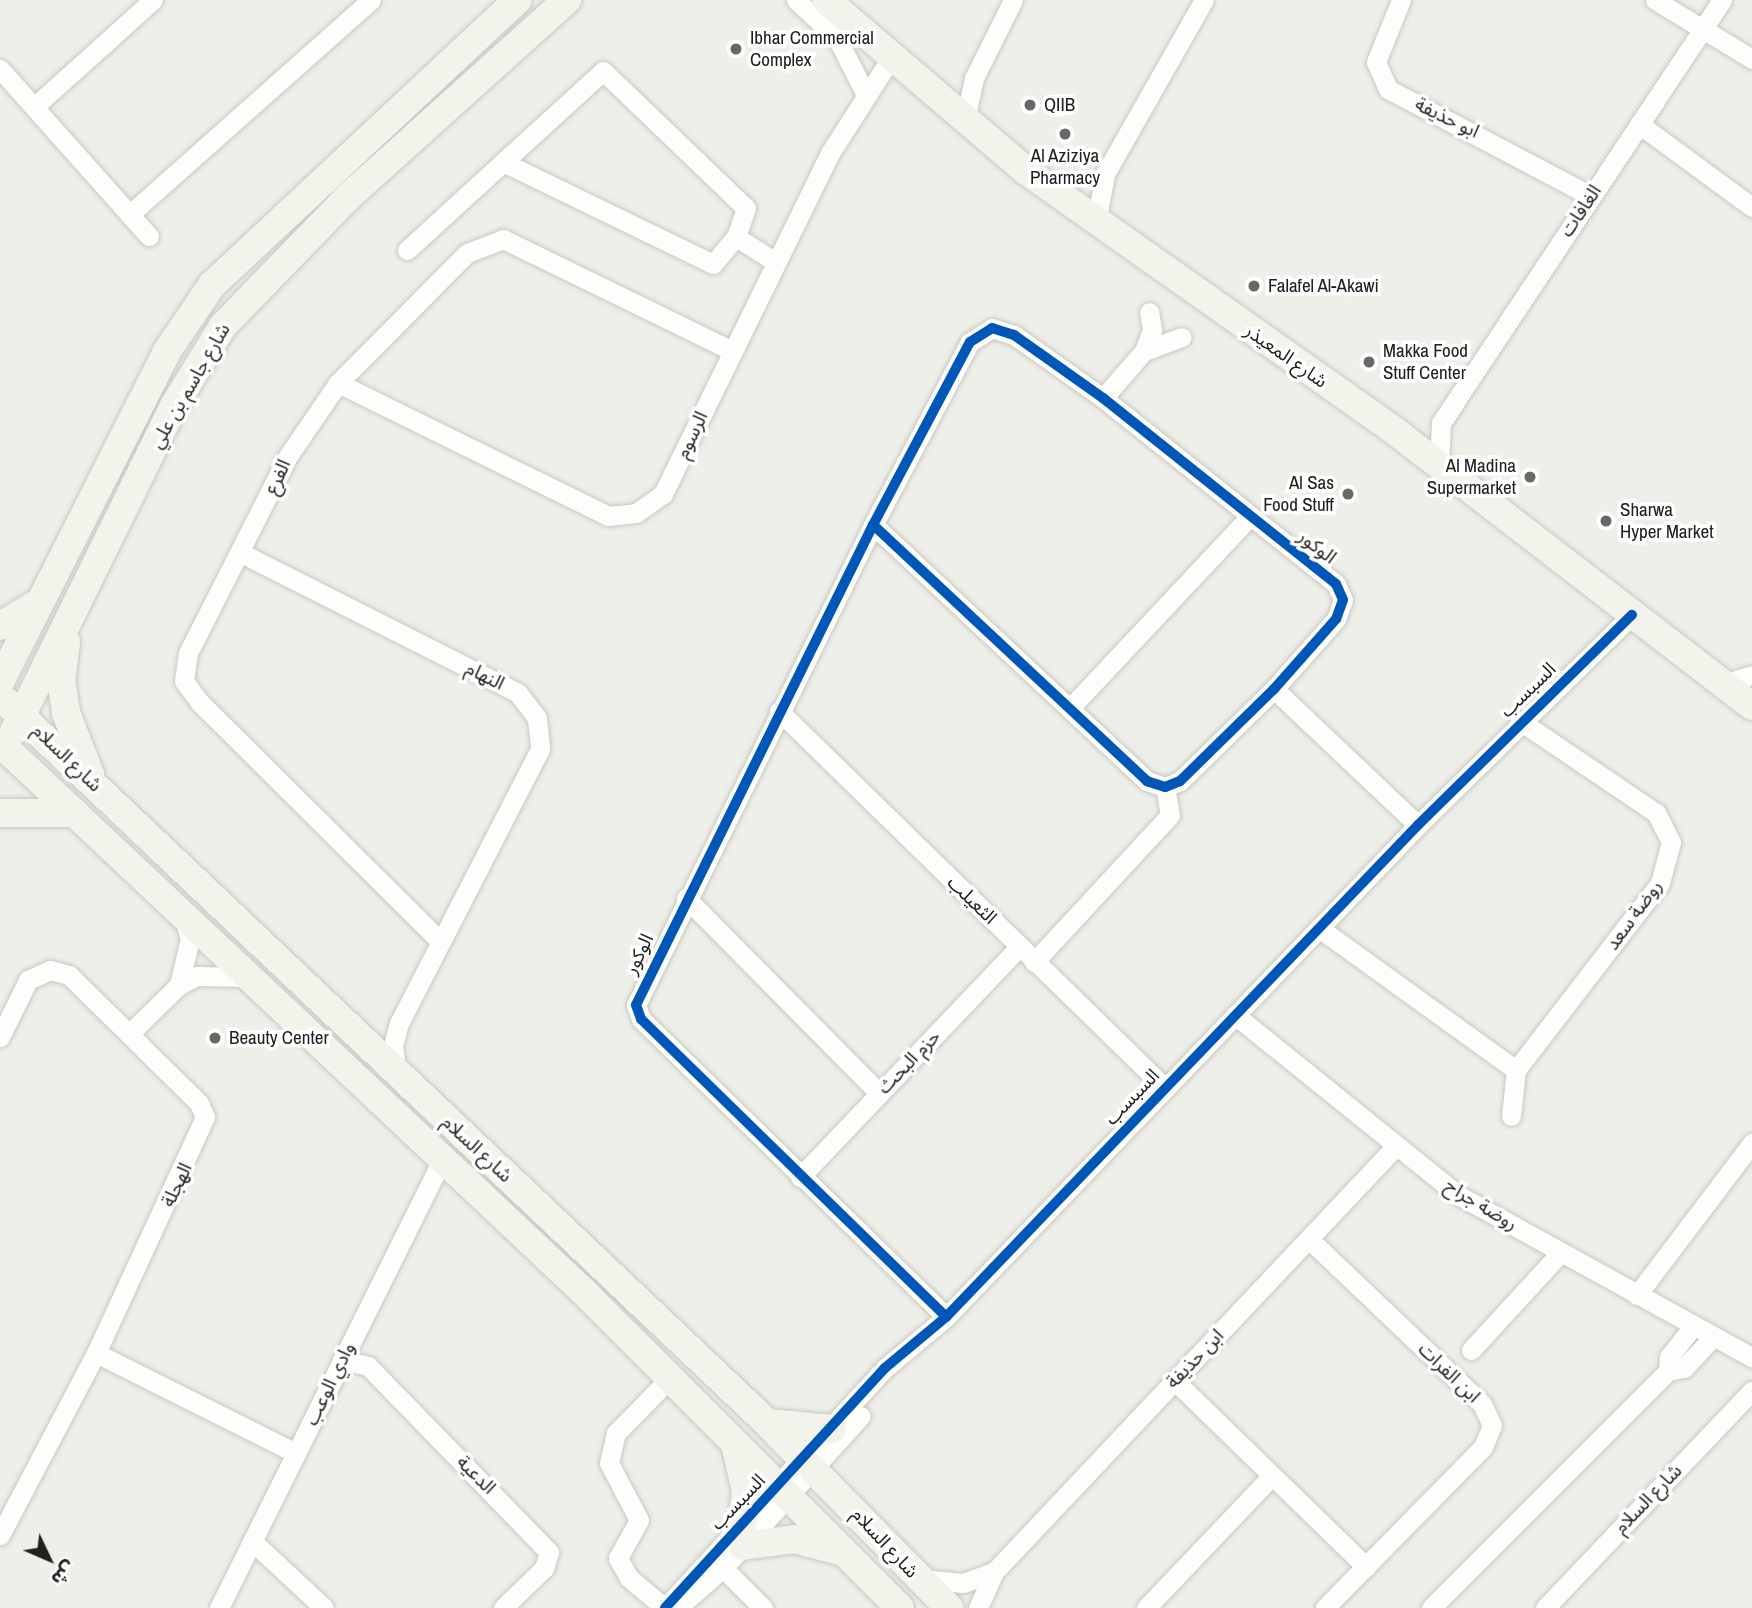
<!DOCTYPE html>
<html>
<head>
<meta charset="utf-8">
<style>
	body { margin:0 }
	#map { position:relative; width:1752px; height:1608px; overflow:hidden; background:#efefe9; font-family:"Archivo Narrow","Noto Sans Arabic",sans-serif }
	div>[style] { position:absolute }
	.roads { filter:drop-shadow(0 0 2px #c7c7c5) drop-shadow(0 0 2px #c7c7c5) }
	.street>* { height:19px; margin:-9.5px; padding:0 9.5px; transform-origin:9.5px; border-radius:9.5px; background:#fdfdfc }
	.secondary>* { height:28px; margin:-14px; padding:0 14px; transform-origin:14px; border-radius:14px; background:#f2f4ec }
	.cycleway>* { height:10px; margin:-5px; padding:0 5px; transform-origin:5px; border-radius:5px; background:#0057b8 }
	.dots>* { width:19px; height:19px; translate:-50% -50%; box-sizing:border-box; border:4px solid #fff; border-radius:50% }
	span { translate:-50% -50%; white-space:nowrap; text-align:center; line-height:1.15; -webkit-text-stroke:7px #fff; paint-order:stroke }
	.poi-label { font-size:19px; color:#202020 }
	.left { translate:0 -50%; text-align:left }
	.right { translate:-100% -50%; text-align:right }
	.street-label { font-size:19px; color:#202020 }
	.north { position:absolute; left:14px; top:1524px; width:70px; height:70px; -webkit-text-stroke:5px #fff; paint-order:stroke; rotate:134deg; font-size:19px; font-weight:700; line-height:28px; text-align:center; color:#202020 }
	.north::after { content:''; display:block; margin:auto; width:24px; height:32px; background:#202020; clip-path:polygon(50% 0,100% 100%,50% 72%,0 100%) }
</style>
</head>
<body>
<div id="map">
	<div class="roads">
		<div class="street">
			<i style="left:796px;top:0;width:56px;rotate:42.8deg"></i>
			<i style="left:837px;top:38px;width:62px;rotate:63deg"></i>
			<i style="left:1401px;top:0;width:67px;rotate:112deg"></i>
			<i style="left:1376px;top:62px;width:30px;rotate:66deg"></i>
			<i style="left:1388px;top:89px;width:229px;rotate:27.8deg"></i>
			<i style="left:1655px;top:0;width:114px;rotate:31.3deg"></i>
			<i style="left:0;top:69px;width:224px;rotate:48.3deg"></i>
			<i style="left:34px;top:107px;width:160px;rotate:-42deg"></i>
			<i style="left:965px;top:120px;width:43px;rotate:-77.9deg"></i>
			<i style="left:974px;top:78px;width:87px;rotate:-63.4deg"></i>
			<i style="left:1639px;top:124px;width:140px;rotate:36.3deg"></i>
			<i style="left:507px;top:164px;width:229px;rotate:25.9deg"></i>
			<i style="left:713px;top:264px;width:35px;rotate:-50deg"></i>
			<i style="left:130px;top:214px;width:322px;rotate:-41.6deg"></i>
			<i style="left:1096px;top:223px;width:50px;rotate:-79.6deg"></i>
			<i style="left:1105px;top:174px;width:200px;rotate:-60.4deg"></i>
			<i style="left:407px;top:250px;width:265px;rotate:-42.4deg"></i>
			<i style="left:603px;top:71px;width:198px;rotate:43.8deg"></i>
			<i style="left:746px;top:208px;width:31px;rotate:109deg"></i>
			<i style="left:736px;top:237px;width:45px;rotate:32.3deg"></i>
			<i style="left:1144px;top:351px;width:22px;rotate:-69deg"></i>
			<i style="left:1152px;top:330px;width:18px;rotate:-99deg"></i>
			<i style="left:338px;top:383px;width:301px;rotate:26.2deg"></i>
			<i style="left:608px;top:516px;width:28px;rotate:-6deg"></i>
			<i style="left:636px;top:513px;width:33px;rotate:-35deg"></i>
			<i style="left:663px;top:494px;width:380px;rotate:-63.9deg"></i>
			<i style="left:830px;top:153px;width:113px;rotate:-57.3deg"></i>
			<i style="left:1103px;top:398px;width:62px;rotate:-48.9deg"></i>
			<i style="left:1144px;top:351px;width:40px;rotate:-20.2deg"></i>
			<i style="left:1439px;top:465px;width:42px;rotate:-87.3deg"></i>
			<i style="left:1441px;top:423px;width:508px;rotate:-56.4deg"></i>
			<i style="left:873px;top:525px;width:207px;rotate:-62.1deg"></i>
			<i style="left:970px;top:342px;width:26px;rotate:-32deg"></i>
			<i style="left:992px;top:328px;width:23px;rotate:18deg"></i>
			<i style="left:1014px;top:335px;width:109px;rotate:35.3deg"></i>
			<i style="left:1103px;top:398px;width:298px;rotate:38.6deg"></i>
			<i style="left:1336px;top:584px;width:17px;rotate:66deg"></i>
			<i style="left:1343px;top:600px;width:20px;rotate:110deg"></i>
			<i style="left:1336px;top:619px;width:94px;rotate:131.5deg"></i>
			<i style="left:1274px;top:689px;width:132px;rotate:135.6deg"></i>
			<i style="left:1180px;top:781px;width:16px;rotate:158deg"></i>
			<i style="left:1165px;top:787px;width:19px;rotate:-162deg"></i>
			<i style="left:1147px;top:781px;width:375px;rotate:-136.9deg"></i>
			<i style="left:873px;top:525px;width:535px;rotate:116.28deg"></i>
			<i style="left:636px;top:1005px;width:15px;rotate:70deg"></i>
			<i style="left:641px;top:1019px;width:426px;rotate:44.3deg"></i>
			<i style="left:243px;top:554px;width:308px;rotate:26.8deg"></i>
			<i style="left:518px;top:693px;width:31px;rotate:53deg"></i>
			<i style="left:537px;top:718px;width:31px;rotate:84deg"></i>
			<i style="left:540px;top:749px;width:308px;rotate:117.2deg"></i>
			<i style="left:399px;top:1023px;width:24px;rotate:105deg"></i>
			<i style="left:393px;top:1046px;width:27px;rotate:82deg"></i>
			<i style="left:1723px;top:684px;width:30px;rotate:-17deg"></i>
			<i style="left:1274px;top:689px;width:198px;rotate:43.4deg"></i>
			<i style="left:1070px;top:708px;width:263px;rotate:-46.8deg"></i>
			<i style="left:779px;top:711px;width:540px;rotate:44.32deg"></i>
			<i style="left:686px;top:898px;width:274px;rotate:45.3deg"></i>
			<i style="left:1319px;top:928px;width:243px;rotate:35.8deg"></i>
			<i style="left:1516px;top:1070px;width:46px;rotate:96.2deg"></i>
			<i style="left:439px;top:940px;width:337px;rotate:-135.2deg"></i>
			<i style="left:200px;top:703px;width:27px;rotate:-126deg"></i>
			<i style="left:184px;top:681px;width:28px;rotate:-82deg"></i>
			<i style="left:188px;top:653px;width:221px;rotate:-63.1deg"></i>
			<i style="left:288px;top:456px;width:88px;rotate:-55.6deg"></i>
			<i style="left:338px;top:383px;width:183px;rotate:-45.2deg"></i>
			<i style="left:467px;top:253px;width:39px;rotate:-21deg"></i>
			<i style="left:503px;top:239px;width:256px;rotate:26deg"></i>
			<i style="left:1034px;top:962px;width:200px;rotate:-47.2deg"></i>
			<i style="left:1170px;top:815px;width:28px;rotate:-100deg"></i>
			<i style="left:179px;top:985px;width:47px;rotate:-76.6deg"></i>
			<i style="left:190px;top:939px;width:25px;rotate:-106deg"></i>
			<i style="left:1235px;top:1015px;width:287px;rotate:38.9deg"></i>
			<i style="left:1458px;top:1195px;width:336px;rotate:28.9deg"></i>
			<i style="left:129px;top:1034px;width:70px;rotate:-44.4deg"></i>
			<i style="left:179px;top:985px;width:20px;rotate:-27deg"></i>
			<i style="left:197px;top:976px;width:51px;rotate:1.1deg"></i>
			<i style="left:0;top:1037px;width:64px;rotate:-63.8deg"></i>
			<i style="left:28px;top:980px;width:24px;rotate:-24deg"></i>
			<i style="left:50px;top:970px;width:20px;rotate:15deg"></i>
			<i style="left:69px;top:975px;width:182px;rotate:44.6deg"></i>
			<i style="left:199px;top:1103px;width:15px;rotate:67deg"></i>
			<i style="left:205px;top:1117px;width:260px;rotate:114.8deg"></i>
			<i style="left:96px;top:1353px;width:206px;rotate:117.8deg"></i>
			<i style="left:1516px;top:1070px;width:236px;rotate:-52.4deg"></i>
			<i style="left:1660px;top:883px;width:42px;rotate:-75deg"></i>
			<i style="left:1671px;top:842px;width:33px;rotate:-117deg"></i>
			<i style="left:1656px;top:813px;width:164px;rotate:-145.9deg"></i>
			<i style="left:800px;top:1177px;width:318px;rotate:-46.4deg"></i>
			<i style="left:1310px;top:1240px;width:238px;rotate:43.6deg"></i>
			<i style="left:1482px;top:1404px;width:23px;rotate:65deg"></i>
			<i style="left:1492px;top:1425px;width:24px;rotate:112deg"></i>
			<i style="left:1483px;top:1447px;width:226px;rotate:134.5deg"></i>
			<i style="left:1637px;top:1295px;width:191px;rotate:-52.9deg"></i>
			<i style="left:1471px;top:1350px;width:133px;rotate:-47.4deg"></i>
			<i style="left:96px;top:1353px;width:224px;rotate:26.6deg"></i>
			<i style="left:342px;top:1360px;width:27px;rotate:13deg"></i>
			<i style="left:368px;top:1366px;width:260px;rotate:45.8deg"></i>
			<i style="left:549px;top:1552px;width:17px;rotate:107deg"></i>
			<i style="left:544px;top:1568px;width:57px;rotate:135.7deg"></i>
			<i style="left:1668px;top:1371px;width:16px;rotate:-11deg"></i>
			<i style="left:1684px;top:1368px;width:42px;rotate:-46.9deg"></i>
			<i style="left:1174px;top:1380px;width:268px;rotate:44.2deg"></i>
			<i style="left:252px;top:1541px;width:98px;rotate:42.9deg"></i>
			<i style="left:723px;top:1568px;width:57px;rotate:45deg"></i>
			<i style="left:921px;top:1579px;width:42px;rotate:5.4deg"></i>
			<i style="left:963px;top:1583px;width:33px;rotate:-20deg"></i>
			<i style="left:219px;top:1608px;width:500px;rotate:-63.54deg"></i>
			<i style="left:665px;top:1608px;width:326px;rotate:-47.5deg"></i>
			<i style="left:885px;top:1368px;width:80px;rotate:-39.9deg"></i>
			<i style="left:946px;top:1317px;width:682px;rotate:-46.19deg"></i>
			<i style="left:1418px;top:825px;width:300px;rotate:-44.5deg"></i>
			<i style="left:665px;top:1608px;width:47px;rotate:-140.2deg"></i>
			<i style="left:629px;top:1578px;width:23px;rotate:-119deg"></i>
			<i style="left:618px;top:1558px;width:43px;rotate:-61.1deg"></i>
			<i style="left:639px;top:1520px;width:64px;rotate:-117.8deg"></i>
			<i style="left:609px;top:1463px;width:31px;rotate:-77deg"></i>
			<i style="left:616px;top:1433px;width:78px;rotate:-45.5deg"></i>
			<i style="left:677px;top:1608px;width:61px;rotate:-41deg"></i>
			<i style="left:723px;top:1568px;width:205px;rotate:-47.8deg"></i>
			<i style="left:978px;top:1608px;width:39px;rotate:-66deg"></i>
			<i style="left:994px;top:1572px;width:586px;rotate:-46.66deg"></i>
			<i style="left:1146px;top:1608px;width:180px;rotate:-46.4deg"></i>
			<i style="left:1431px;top:1608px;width:335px;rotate:-45deg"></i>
			<i style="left:1668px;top:1371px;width:14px;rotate:-86deg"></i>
			<i style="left:1669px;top:1357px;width:39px;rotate:-52deg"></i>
			<i style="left:1545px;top:1608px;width:300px;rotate:-46.4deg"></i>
		</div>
		<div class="secondary">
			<i style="left:826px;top:0;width:262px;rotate:40.5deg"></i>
			<i style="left:1025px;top:170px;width:459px;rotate:35.2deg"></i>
			<i style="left:1400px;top:435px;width:444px;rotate:37.6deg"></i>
			<i style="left:0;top:626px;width:44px;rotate:-31.2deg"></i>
			<i style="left:66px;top:642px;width:38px;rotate:97deg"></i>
			<i style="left:61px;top:680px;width:33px;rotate:81deg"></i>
			<i style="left:66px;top:713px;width:66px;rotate:68.5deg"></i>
			<i style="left:0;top:682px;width:371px;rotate:-63.2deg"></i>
			<i style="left:167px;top:351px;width:80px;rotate:-55.7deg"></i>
			<i style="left:212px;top:285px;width:418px;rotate:-43deg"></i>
			<i style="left:0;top:696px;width:1043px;rotate:43.45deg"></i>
			<i style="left:757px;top:1413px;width:274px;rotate:45.4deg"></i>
			<i style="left:14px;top:731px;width:364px;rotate:-63.8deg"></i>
			<i style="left:175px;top:404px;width:92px;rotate:-58.4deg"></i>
			<i style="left:223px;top:326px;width:180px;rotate:-45.9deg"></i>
			<i style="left:348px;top:197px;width:295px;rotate:-42deg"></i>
			<i style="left:0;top:743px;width:800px;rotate:43.23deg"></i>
			<i style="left:583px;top:1291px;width:448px;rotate:45deg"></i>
			<i style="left:0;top:813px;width:75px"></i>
			<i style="left:768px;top:1423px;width:64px;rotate:5.4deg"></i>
			<i style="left:736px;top:1448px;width:44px;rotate:76.9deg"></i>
			<i style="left:746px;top:1491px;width:33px;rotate:97deg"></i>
			<i style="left:743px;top:1546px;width:51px;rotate:-7.8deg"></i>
			<i style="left:794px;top:1539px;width:43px;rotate:14.7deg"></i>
		</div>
	</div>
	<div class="cycleway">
		<i style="left:873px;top:525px;width:207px;rotate:-62.1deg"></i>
		<i style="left:970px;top:342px;width:26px;rotate:-32deg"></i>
		<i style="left:992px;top:328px;width:23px;rotate:18deg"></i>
		<i style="left:1014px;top:335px;width:109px;rotate:35.3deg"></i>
		<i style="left:1103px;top:398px;width:298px;rotate:38.6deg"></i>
		<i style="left:1336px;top:584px;width:17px;rotate:66deg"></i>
		<i style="left:1343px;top:600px;width:20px;rotate:110deg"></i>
		<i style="left:1336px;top:619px;width:94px;rotate:131.5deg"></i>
		<i style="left:1274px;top:689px;width:132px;rotate:135.6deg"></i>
		<i style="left:1180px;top:781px;width:16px;rotate:158deg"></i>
		<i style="left:1165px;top:787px;width:19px;rotate:-162deg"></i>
		<i style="left:1147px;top:781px;width:375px;rotate:-136.9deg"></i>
		<i style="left:873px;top:525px;width:535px;rotate:116.28deg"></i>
		<i style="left:636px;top:1005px;width:15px;rotate:70deg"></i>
		<i style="left:641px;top:1019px;width:426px;rotate:44.3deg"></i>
		<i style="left:665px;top:1608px;width:326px;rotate:-47.5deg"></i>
		<i style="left:885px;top:1368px;width:80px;rotate:-39.9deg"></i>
		<i style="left:946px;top:1317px;width:682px;rotate:-46.19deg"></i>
		<i style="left:1418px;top:825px;width:300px;rotate:-44.5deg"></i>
	</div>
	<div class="dots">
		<i style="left:736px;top:49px;background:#686866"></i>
		<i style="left:1030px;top:105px;background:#686866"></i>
		<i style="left:1065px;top:134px;background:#686866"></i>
		<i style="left:1254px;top:286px;background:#686866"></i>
		<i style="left:1369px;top:362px;background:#686866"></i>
		<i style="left:1530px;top:477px;background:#686866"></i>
		<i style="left:1348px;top:494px;background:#686866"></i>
		<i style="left:1606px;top:521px;background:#686866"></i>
		<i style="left:215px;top:1038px;background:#686866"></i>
	</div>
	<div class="poi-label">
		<span class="left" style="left:750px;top:49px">Ibhar Commercial<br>Complex</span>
		<span class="left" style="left:1044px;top:105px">QIIB</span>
		<span style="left:1065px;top:167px">Al Aziziya<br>Pharmacy</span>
		<span class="left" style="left:1268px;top:286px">Falafel Al-Akawi</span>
		<span class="left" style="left:1383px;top:362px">Makka Food<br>Stuff Center</span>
		<span class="right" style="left:1516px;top:477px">Al Madina<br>Supermarket</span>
		<span class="right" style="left:1334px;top:494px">Al Sas<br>Food Stuff</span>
		<span class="left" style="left:1620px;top:521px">Sharwa<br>Hyper Market</span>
		<span class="left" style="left:229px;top:1038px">Beauty Center</span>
	</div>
	<div class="street-label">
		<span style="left:1447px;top:118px;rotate:26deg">ابو حذيفة</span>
		<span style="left:1581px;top:211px;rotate:-56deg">الغافات</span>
		<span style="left:1286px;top:356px;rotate:35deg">شارع المعيذر</span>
		<span style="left:190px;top:386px;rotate:-60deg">شارع جاسم بن علي</span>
		<span style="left:692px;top:435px;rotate:-64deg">الرسوم</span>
		<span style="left:278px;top:477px;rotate:-65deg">الفرع</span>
		<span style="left:1317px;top:547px;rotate:38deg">الوكور</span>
		<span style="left:485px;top:676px;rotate:27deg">النهام</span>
		<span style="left:1528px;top:690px;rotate:-44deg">السبسب</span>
		<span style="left:67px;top:758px;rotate:44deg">شارع السلام</span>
		<span style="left:972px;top:900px;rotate:44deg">الثعيلب</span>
		<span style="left:1634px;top:915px;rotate:-54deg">روضة سعد</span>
		<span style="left:639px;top:954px;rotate:-64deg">الوكور</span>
		<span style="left:909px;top:1062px;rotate:-46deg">حزم البحث</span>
		<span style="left:1132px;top:1097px;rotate:-46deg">السبسب</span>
		<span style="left:477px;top:1149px;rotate:43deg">شارع السلام</span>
		<span style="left:177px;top:1185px;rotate:-64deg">الهجلة</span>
		<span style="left:1481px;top:1205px;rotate:31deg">روضة جراح</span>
		<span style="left:1195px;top:1359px;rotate:-46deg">ابن حذيفة</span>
		<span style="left:1449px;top:1373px;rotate:44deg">ابن الفرات</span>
		<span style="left:330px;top:1384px;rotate:-64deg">وادي الوعب</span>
		<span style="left:476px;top:1475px;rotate:45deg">الدعية</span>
		<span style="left:1648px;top:1499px;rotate:-46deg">شارع السلام</span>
		<span style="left:738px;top:1502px;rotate:-46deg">السبسب</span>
		<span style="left:885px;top:1543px;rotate:47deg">شارع السلام</span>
	</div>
	<div class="north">ش</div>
</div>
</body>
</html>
